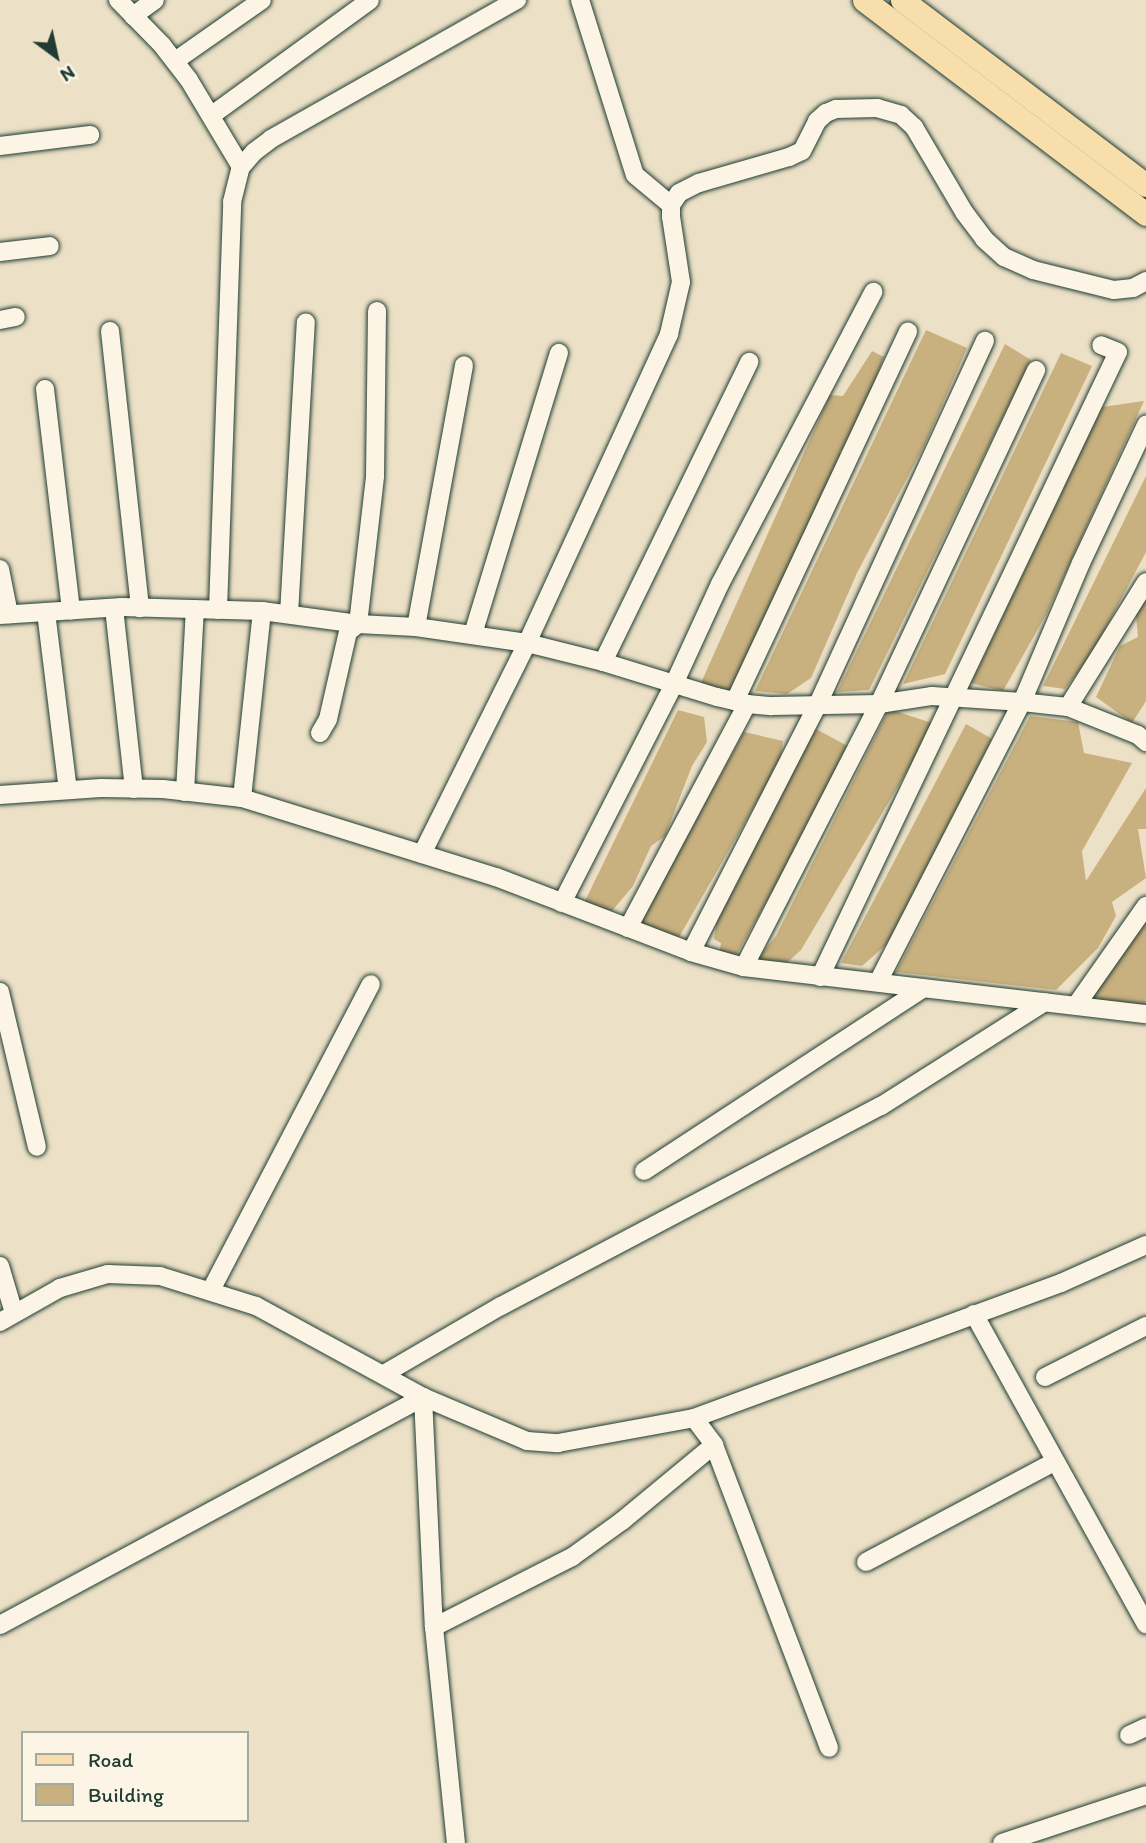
<!DOCTYPE html>
<html>
<head>
<meta charset="utf-8">
<style>
	body { margin:0 }
	#map { position:relative; width:1146px; height:1843px; overflow:hidden; background:#ece0c6; font-family:Itim,sans-serif }
	div>[style] { position:absolute }
	.building>* { inset:0; background:#c8b07f }
	.roads { filter:drop-shadow(0 0 2px #1f3d34) drop-shadow(0 0 2px #1f3d34) }
	.minor>* { height:18px; margin:-9px; padding:0 9px; transform-origin:9px; border-radius:9px; background:#fcf5e5 }
	.major>* { height:23px; margin:-11.5px; padding:0 11.5px; transform-origin:11.5px; border-radius:11.5px; background:#f8deab }
	span { translate:-50% -50%; white-space:nowrap; text-align:center; line-height:1.15; -webkit-text-stroke:6px #fcf5e5; paint-order:stroke }
	.legend { position:absolute; left:21px; top:1731px; width:228px; height:91px; box-sizing:border-box; background:#fcf5e5; border:2px solid #a4ab9e; margin:0; padding:9px 12px; list-style:none; font-size:21px; color:#1f3d34 }
	.legend li { display:flex; align-items:center; gap:14px; height:35px }
	.legend b { width:35px; border:2px solid #a4ab9e }
	.north { position:absolute; left:21px; top:21px; width:70px; height:70px; -webkit-text-stroke:5px #fcf5e5; paint-order:stroke; rotate:147deg; font-size:19px; font-weight:700; line-height:28px; text-align:center; color:#1f3d34 }
	.north::after { content:''; display:block; margin:auto; width:24px; height:32px; background:#1f3d34; clip-path:polygon(50% 0,100% 100%,50% 72%,0 100%) }
</style>
</head>
<body>
<div id="map">
	<div class="building">
		<i style="clip-path:polygon(926px 330px,967px 348px,925px 444px,857px 573px,811px 678px,787px 694px,755px 691px)"></i>
		<i style="clip-path:polygon(1005px 344px,1031px 360px,869px 690px,837px 692px)"></i>
		<i style="clip-path:polygon(872px 351px,884px 357px,853px 436px,840px 452px,840px 468px,729px 694px,700px 685px,830px 395px,843px 396px)"></i>
		<i style="clip-path:polygon(1061px 353px,1092px 366px,945px 674px,903px 684px)"></i>
		<i style="clip-path:polygon(1144px 401px,1047px 613px,1003px 691px,971px 683px,1102px 407px)"></i>
		<i style="clip-path:polygon(1146px 476px,1146px 552px,1092px 654px,1065px 689px,1043px 686px)"></i>
		<i style="clip-path:polygon(1146px 599px,1146px 701px,1132px 723px,1096px 697px,1120px 646px,1138px 637px,1136px 614px)"></i>
		<i style="clip-path:polygon(889px 709px,935px 724px,801px 950px,781px 968px,757px 959px,776px 936px)"></i>
		<i style="clip-path:polygon(678px 710px,704px 717px,707px 742px,692px 766px,665px 836px,651px 846px,633px 886px,612px 911px,584px 903px)"></i>
		<i style="clip-path:polygon(1030px 716px,1078px 722px,1084px 753px,1132px 763px,1082px 851px,1086px 881px,1146px 788px,1146px 829px,1138px 829px,1146px 878px,1112px 902px,1116px 916px,1098px 948px,1056px 990px,896px 972px)"></i>
		<i style="clip-path:polygon(966px 724px,992px 739px,887px 944px,862px 966px,841px 963px)"></i>
		<i style="clip-path:polygon(816px 729px,853px 749px,735px 957px,719px 955px,721px 943px,714px 939px,719px 905px)"></i>
		<i style="clip-path:polygon(744px 732px,783px 741px,780px 761px,678px 939px,639px 925px)"></i>
		<i style="clip-path:polygon(1146px 921px,1146px 1007px,1090px 1000px)"></i>
	</div>
	<div class="roads">
		<div class="minor">
			<i style="left:118px;top:0;width:63px;rotate:45.6deg"></i>
			<i style="left:162px;top:45px;width:44px;rotate:52.4deg"></i>
			<i style="left:189px;top:80px;width:101px;rotate:59.1deg"></i>
			<i style="left:580px;top:0;width:183px;rotate:72.6deg"></i>
			<i style="left:635px;top:175px;width:47px;rotate:39.8deg"></i>
			<i style="left:133px;top:16px;width:27px;rotate:-36deg"></i>
			<i style="left:175px;top:61px;width:106px;rotate:-35deg"></i>
			<i style="left:212px;top:115px;width:195px;rotate:-36deg"></i>
			<i style="left:0;top:146px;width:91px;rotate:-7deg"></i>
			<i style="left:0;top:252px;width:50px;rotate:-6.8deg"></i>
			<i style="left:0;top:320px;width:16px;rotate:-11deg"></i>
			<i style="left:110px;top:331px;width:279px;rotate:83.8deg"></i>
			<i style="left:45px;top:389px;width:223px;rotate:83.3deg"></i>
			<i style="left:0;top:569px;width:46px;rotate:78.7deg"></i>
			<i style="left:114px;top:608px;width:182px;rotate:83.7deg"></i>
			<i style="left:218px;top:610px;width:408px;rotate:-88deg"></i>
			<i style="left:232px;top:202px;width:36px;rotate:-76deg"></i>
			<i style="left:241px;top:167px;width:20px;rotate:-49deg"></i>
			<i style="left:254px;top:152px;width:21px;rotate:-37deg"></i>
			<i style="left:271px;top:139px;width:283px;rotate:-29.5deg"></i>
			<i style="left:46px;top:612px;width:179px;rotate:83deg"></i>
			<i style="left:289px;top:614px;width:292px;rotate:-86.7deg"></i>
			<i style="left:0;top:615px;width:122px;rotate:-3.8deg"></i>
			<i style="left:122px;top:607px;width:140px;rotate:1.6deg"></i>
			<i style="left:262px;top:611px;width:97px;rotate:7.7deg"></i>
			<i style="left:358px;top:624px;width:58px;rotate:3deg"></i>
			<i style="left:416px;top:627px;width:112px;rotate:8.2deg"></i>
			<i style="left:527px;top:643px;width:78px;rotate:14deg"></i>
			<i style="left:603px;top:662px;width:119px;rotate:17.1deg"></i>
			<i style="left:717px;top:697px;width:31px;rotate:13deg"></i>
			<i style="left:747px;top:704px;width:25px;rotate:5deg"></i>
			<i style="left:772px;top:706px;width:107px;rotate:-1.1deg"></i>
			<i style="left:879px;top:704px;width:54px;rotate:-8.6deg"></i>
			<i style="left:932px;top:696px;width:90px;rotate:3.8deg"></i>
			<i style="left:1022px;top:702px;width:46px;rotate:6.2deg"></i>
			<i style="left:1068px;top:707px;width:75px;rotate:21.8deg"></i>
			<i style="left:1138px;top:735px;width:11px;rotate:41deg"></i>
			<i style="left:416px;top:627px;width:266px;rotate:-79.6deg"></i>
			<i style="left:473px;top:634px;width:294px;rotate:-73deg"></i>
			<i style="left:603px;top:662px;width:334px;rotate:-64deg"></i>
			<i style="left:735px;top:701px;width:408px;rotate:-64.9deg"></i>
			<i style="left:1068px;top:707px;width:147px;rotate:-58deg"></i>
			<i style="left:320px;top:733px;width:16px;rotate:-60deg"></i>
			<i style="left:328px;top:719px;width:89px;rotate:-77.1deg"></i>
			<i style="left:348px;top:632px;width:13px;rotate:-39deg"></i>
			<i style="left:358px;top:624px;width:149px;rotate:-83.4deg"></i>
			<i style="left:375px;top:476px;width:165px;rotate:-89.3deg"></i>
			<i style="left:185px;top:792px;width:183px;rotate:-86.9deg"></i>
			<i style="left:0;top:795px;width:101px;rotate:-4deg"></i>
			<i style="left:101px;top:788px;width:62px;rotate:0.9deg"></i>
			<i style="left:163px;top:789px;width:80px;rotate:6.5deg"></i>
			<i style="left:242px;top:798px;width:266px;rotate:17.3deg"></i>
			<i style="left:496px;top:877px;width:209px;rotate:21deg"></i>
			<i style="left:691px;top:952px;width:55px;rotate:15.8deg"></i>
			<i style="left:744px;top:967px;width:405px;rotate:6.7deg"></i>
			<i style="left:242px;top:798px;width:188px;rotate:-83.9deg"></i>
			<i style="left:422px;top:854px;width:236px;rotate:-63.5deg"></i>
			<i style="left:527px;top:643px;width:340px;rotate:-65.3deg"></i>
			<i style="left:669px;top:334px;width:53px;rotate:-77deg"></i>
			<i style="left:681px;top:282px;width:66px;rotate:-98.7deg"></i>
			<i style="left:671px;top:217px;width:12px;rotate:-90deg"></i>
			<i style="left:671px;top:205px;width:14px;rotate:-56deg"></i>
			<i style="left:679px;top:193px;width:22px;rotate:-27deg"></i>
			<i style="left:699px;top:183px;width:94px;rotate:-16.1deg"></i>
			<i style="left:789px;top:157px;width:14px;rotate:-25deg"></i>
			<i style="left:802px;top:151px;width:34px;rotate:-63deg"></i>
			<i style="left:817px;top:121px;width:12px;rotate:-42deg"></i>
			<i style="left:826px;top:113px;width:11px;rotate:-22deg"></i>
			<i style="left:836px;top:109px;width:41px;rotate:-1.4deg"></i>
			<i style="left:877px;top:108px;width:25px;rotate:16deg"></i>
			<i style="left:901px;top:115px;width:18px;rotate:43deg"></i>
			<i style="left:914px;top:127px;width:99px;rotate:59.5deg"></i>
			<i style="left:964px;top:212px;width:34px;rotate:53deg"></i>
			<i style="left:984px;top:239px;width:27px;rotate:42deg"></i>
			<i style="left:1004px;top:257px;width:32px;rotate:24deg"></i>
			<i style="left:1033px;top:270px;width:83px;rotate:13.9deg"></i>
			<i style="left:1114px;top:290px;width:19px;rotate:-6deg"></i>
			<i style="left:1133px;top:288px;width:15px;rotate:-28deg"></i>
			<i style="left:562px;top:903px;width:246px;rotate:-62.9deg"></i>
			<i style="left:674px;top:684px;width:110px;rotate:-65.3deg"></i>
			<i style="left:720px;top:584px;width:330px;rotate:-62.3deg"></i>
			<i style="left:628px;top:928px;width:254px;rotate:-62deg"></i>
			<i style="left:691px;top:952px;width:276px;rotate:-62.9deg"></i>
			<i style="left:817px;top:706px;width:402px;rotate:-65.3deg"></i>
			<i style="left:744px;top:967px;width:296px;rotate:-62.8deg"></i>
			<i style="left:879px;top:704px;width:369px;rotate:-64.8deg"></i>
			<i style="left:820px;top:977px;width:692px;rotate:-64.51deg"></i>
			<i style="left:1118px;top:352px;width:18px;rotate:-158deg"></i>
			<i style="left:878px;top:982px;width:315px;rotate:-62.8deg"></i>
			<i style="left:1022px;top:702px;width:151px;rotate:-67deg"></i>
			<i style="left:1081px;top:563px;width:153px;rotate:-64.8deg"></i>
			<i style="left:0;top:992px;width:159px;rotate:76.6deg"></i>
			<i style="left:1077px;top:1004px;width:120px;rotate:-54.9deg"></i>
			<i style="left:644px;top:1171px;width:334px;rotate:-33.2deg"></i>
			<i style="left:0;top:1266px;width:49px;rotate:73.4deg"></i>
			<i style="left:211px;top:1290px;width:345px;rotate:-62.4deg"></i>
			<i style="left:974px;top:1314px;width:355px;rotate:61deg"></i>
			<i style="left:0;top:1322px;width:69px;rotate:-29.5deg"></i>
			<i style="left:60px;top:1288px;width:50px;rotate:-16.3deg"></i>
			<i style="left:108px;top:1274px;width:52px;rotate:2.2deg"></i>
			<i style="left:160px;top:1276px;width:101px;rotate:17.4deg"></i>
			<i style="left:256px;top:1306px;width:190px;rotate:28.6deg"></i>
			<i style="left:423px;top:1397px;width:113px;rotate:22.9deg"></i>
			<i style="left:527px;top:1441px;width:31px;rotate:4deg"></i>
			<i style="left:558px;top:1443px;width:138px;rotate:-10.4deg"></i>
			<i style="left:694px;top:1418px;width:391px;rotate:-20.2deg"></i>
			<i style="left:1061px;top:1283px;width:93px;rotate:-24.1deg"></i>
			<i style="left:384px;top:1374px;width:135px;rotate:-30.2deg"></i>
			<i style="left:501px;top:1306px;width:429px;rotate:-27.8deg"></i>
			<i style="left:881px;top:1106px;width:194px;rotate:-32.4deg"></i>
			<i style="left:1045px;top:1377px;width:113px;rotate:-26.8deg"></i>
			<i style="left:694px;top:1418px;width:34px;rotate:53deg"></i>
			<i style="left:714px;top:1445px;width:324px;rotate:69.2deg"></i>
			<i style="left:866px;top:1562px;width:213px;rotate:-28deg"></i>
			<i style="left:0;top:1625px;width:481px;rotate:-28.3deg"></i>
			<i style="left:423px;top:1397px;width:230px;rotate:87.3deg"></i>
			<i style="left:434px;top:1627px;width:217px;rotate:84.2deg"></i>
			<i style="left:434px;top:1627px;width:155px;rotate:-26.9deg"></i>
			<i style="left:572px;top:1557px;width:62px;rotate:-35.8deg"></i>
			<i style="left:622px;top:1521px;width:119px;rotate:-39.6deg"></i>
			<i style="left:1129px;top:1735px;width:19px;rotate:-25deg"></i>
			<i style="left:1002px;top:1843px;width:152px;rotate:-18.4deg"></i>
		</div>
		<div class="major">
			<i style="left:864px;top:0;width:354px;rotate:37.2deg"></i>
			<i style="left:902px;top:0;width:306px;rotate:37.2deg"></i>
		</div>
	</div>
	<ul class="legend">
	<li><b style="height:9px;background:#f8deab"></b>Road</li>
	<li><b style="height:19px;background:#c8b07f"></b>Building</li>
	</ul>
	<div class="north">N</div>
</div>
</body>
</html>
